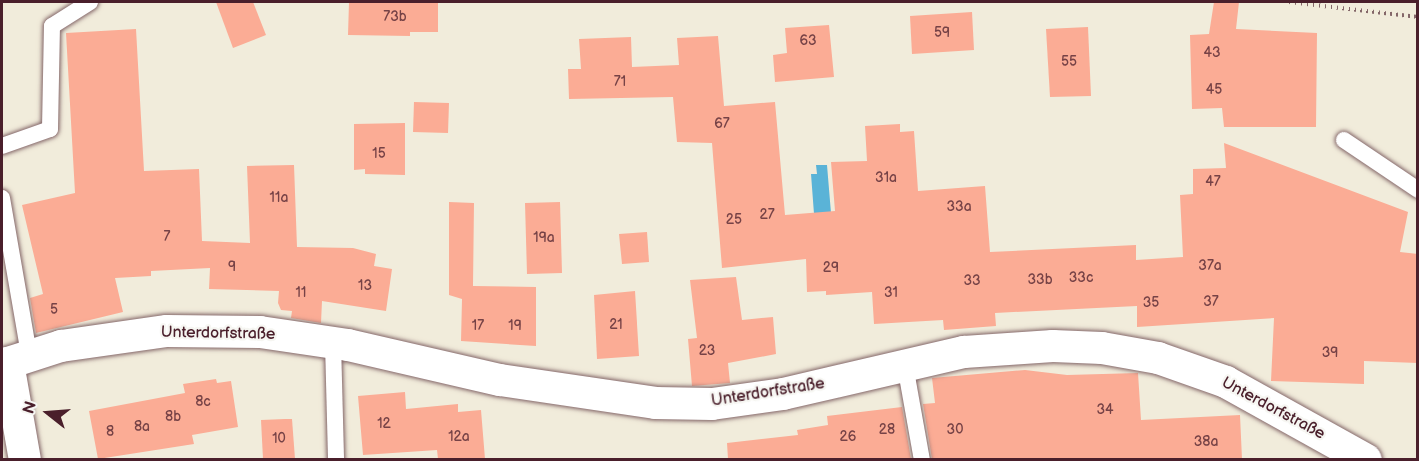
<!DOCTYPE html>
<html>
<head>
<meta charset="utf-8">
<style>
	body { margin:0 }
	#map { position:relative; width:1419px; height:461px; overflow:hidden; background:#f1ecdb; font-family:"Balsamiq Sans",sans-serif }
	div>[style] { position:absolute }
	.water>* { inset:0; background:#5ab3d7 }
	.building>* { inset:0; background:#fbac95 }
	.path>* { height:4px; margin-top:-2px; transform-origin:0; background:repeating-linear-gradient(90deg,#846769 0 1.5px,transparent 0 6px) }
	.roads { filter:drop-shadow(0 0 2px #846769) drop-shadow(0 0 2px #846769) }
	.service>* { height:16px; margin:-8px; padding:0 8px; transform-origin:8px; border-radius:8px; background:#fff }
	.minor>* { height:32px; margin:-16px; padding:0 16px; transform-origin:16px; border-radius:16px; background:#fff }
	span { translate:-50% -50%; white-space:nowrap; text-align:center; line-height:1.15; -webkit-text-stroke:4.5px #f6f6f2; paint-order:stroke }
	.number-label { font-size:14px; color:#764246 }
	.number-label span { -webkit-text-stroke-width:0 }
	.street-label { font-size:16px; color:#4a1f2b }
	.frame { position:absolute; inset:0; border:3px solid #4a1f2b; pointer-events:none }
	.north { position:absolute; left:18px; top:383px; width:60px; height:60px; -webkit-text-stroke:4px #f6f6f2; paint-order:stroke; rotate:287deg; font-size:16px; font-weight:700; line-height:24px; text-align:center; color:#4a1f2b }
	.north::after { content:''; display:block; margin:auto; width:21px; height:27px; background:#4a1f2b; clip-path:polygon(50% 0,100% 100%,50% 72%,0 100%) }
</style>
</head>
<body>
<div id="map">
	<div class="water">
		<i style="clip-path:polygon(816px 165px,827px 165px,831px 213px,814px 214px,811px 174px,817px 174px)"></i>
	</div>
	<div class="building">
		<i style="clip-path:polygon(216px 2px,253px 2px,266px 35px,233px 48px)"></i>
		<i style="clip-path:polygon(349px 2px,438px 2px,438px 32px,410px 32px,410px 36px,348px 35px)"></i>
		<i style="clip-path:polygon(1214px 2px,1239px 2px,1236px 29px,1317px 33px,1316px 127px,1224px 127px,1222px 108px,1192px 109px,1190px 35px,1209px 34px)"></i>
		<i style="clip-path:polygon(972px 12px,974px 50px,912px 54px,910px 16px)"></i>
		<i style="clip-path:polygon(829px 25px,834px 77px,775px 82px,773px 55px,787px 53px,785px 28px)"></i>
		<i style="clip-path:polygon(1088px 27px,1091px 96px,1050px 97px,1046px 29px)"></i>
		<i style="clip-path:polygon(136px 29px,144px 171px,199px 169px,202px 241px,250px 243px,247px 166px,294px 165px,297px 247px,353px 248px,376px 254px,374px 266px,392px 269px,386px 311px,322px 301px,321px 323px,291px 318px,292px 311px,281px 310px,278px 303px,279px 291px,209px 289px,210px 268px,151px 271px,151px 276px,115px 278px,123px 312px,36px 333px,30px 298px,43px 294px,22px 205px,75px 193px,66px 33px)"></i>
		<i style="clip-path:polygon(718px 36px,724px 106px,775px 102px,785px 215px,835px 211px,831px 162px,867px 161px,865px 126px,900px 124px,900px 132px,914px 131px,918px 191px,985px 186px,990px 252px,1136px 245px,1136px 260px,1183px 257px,1180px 195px,1193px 194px,1193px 169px,1226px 168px,1224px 143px,1408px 212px,1400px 252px,1418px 254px,1418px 363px,1364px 361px,1364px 384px,1271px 381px,1274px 318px,1137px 327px,1137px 306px,995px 313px,996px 326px,944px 330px,943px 320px,874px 324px,872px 292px,826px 295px,826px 291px,807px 292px,806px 259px,722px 268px,712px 143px,677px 142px,673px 97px,569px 99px,568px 69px,581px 69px,579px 39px,631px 37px,632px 67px,679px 65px,677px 38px)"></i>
		<i style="clip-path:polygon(414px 102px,449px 103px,448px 133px,413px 132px)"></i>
		<i style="clip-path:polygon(405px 123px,405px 175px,365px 174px,365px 169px,354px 170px,354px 124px)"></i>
		<i style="clip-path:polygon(449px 202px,474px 203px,473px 286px,536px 287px,536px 346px,461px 341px,462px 299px,449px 295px)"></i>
		<i style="clip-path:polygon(560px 202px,562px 273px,527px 274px,525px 203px)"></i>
		<i style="clip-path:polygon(647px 232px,649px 262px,622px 264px,619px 234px)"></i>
		<i style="clip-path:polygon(736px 277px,742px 320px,773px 317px,776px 354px,728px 363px,730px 383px,692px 386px,688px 339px,697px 338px,690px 280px)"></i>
		<i style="clip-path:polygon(635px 291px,639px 356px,597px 359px,594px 295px)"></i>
		<i style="clip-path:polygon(1025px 370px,1067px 375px,1138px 373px,1141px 420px,1240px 415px,1242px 459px,932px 459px,923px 404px,935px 403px,932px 378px)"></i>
		<i style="clip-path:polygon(216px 379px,217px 383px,231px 381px,238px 427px,192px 435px,194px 444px,98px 459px,89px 411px,185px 393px,183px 384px)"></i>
		<i style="clip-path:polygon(405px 392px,406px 409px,458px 404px,458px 412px,481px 410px,485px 459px,438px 459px,437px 450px,363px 455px,358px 396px)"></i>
		<i style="clip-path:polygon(902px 407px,911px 459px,728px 459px,727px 443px,798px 435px,797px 430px,828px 425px,827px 416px)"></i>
		<i style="clip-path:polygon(285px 419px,292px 419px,295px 459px,263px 459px,261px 420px)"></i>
	</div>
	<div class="path">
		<i style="left:1289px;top:2px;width:130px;rotate:6.6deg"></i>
	</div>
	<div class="roads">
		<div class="service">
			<i style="left:1344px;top:140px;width:89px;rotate:34deg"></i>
			<i style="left:2px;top:146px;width:51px;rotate:-19.5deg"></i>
			<i style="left:50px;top:129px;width:103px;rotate:-88.9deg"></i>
			<i style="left:52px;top:26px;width:45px;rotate:-32.3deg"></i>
			<i style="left:2px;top:198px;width:158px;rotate:80.2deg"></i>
			<i style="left:333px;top:343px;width:117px;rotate:88.5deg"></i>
			<i style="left:905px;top:365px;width:97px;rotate:79.9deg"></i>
		</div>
		<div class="minor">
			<i style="left:8px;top:363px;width:56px;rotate:-17.8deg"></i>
			<i style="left:61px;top:346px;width:107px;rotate:-8.1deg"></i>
			<i style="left:167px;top:331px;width:93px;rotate:0.6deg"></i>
			<i style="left:260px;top:332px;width:89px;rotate:8.4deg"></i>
			<i style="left:348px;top:345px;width:156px;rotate:13deg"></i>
			<i style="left:500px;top:380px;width:157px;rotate:8.4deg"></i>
			<i style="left:655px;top:403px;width:57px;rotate:1deg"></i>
			<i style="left:712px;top:404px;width:72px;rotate:-8deg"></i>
			<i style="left:783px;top:394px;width:186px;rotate:-13.1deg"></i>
			<i style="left:964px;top:352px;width:89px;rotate:-3.9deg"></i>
			<i style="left:1053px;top:346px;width:49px;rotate:2.3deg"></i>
			<i style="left:1102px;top:348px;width:57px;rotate:10.1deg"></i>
			<i style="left:1158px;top:358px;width:72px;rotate:19.4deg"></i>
			<i style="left:1226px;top:382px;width:160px;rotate:29.1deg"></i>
			<i style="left:2px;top:365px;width:6px;rotate:-18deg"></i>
			<i style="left:8px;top:363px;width:98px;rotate:80.1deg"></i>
		</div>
	</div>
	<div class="number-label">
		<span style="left:395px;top:17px">73b</span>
		<span style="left:942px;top:33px">59</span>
		<span style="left:808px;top:41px">63</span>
		<span style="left:1212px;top:53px">43</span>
		<span style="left:1069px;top:62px">55</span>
		<span style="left:620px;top:82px">71</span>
		<span style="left:1214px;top:90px">45</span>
		<span style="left:722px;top:124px">67</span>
		<span style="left:379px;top:154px">15</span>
		<span style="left:886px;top:178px">31a</span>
		<span style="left:1213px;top:182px">47</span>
		<span style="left:279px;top:198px">11a</span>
		<span style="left:959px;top:207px">33a</span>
		<span style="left:767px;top:215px">27</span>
		<span style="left:734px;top:220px">25</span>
		<span style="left:167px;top:237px">7</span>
		<span style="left:544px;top:238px">19a</span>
		<span style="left:1210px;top:266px">37a</span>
		<span style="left:232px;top:267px">9</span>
		<span style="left:831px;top:268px">29</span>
		<span style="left:1081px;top:278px">33c</span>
		<span style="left:1040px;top:280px">33b</span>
		<span style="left:972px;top:281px">33</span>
		<span style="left:365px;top:286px">13</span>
		<span style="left:301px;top:293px">11</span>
		<span style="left:891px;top:293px">31</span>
		<span style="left:1211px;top:302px">37</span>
		<span style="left:1151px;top:303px">35</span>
		<span style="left:54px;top:310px">5</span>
		<span style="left:616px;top:325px">21</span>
		<span style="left:478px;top:326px">17</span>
		<span style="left:515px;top:326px">19</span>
		<span style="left:707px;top:351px">23</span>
		<span style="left:1330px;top:353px">39</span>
		<span style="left:203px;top:402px">8c</span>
		<span style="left:1105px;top:410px">34</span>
		<span style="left:173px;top:417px">8b</span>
		<span style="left:384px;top:424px">12</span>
		<span style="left:142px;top:427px">8a</span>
		<span style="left:887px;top:430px">28</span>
		<span style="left:955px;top:430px">30</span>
		<span style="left:110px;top:432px">8</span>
		<span style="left:459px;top:437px">12a</span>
		<span style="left:848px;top:437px">26</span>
		<span style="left:279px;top:439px">10</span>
		<span style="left:1206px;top:442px">38a</span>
	</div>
	<div class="street-label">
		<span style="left:218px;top:334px;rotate:1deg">Unterdorfstraße</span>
		<span style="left:768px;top:393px;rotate:-9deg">Unterdorfstraße</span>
		<span style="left:1273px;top:409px;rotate:28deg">Unterdorfstraße</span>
	</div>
	<div class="frame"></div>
	<div class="north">N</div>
</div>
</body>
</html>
